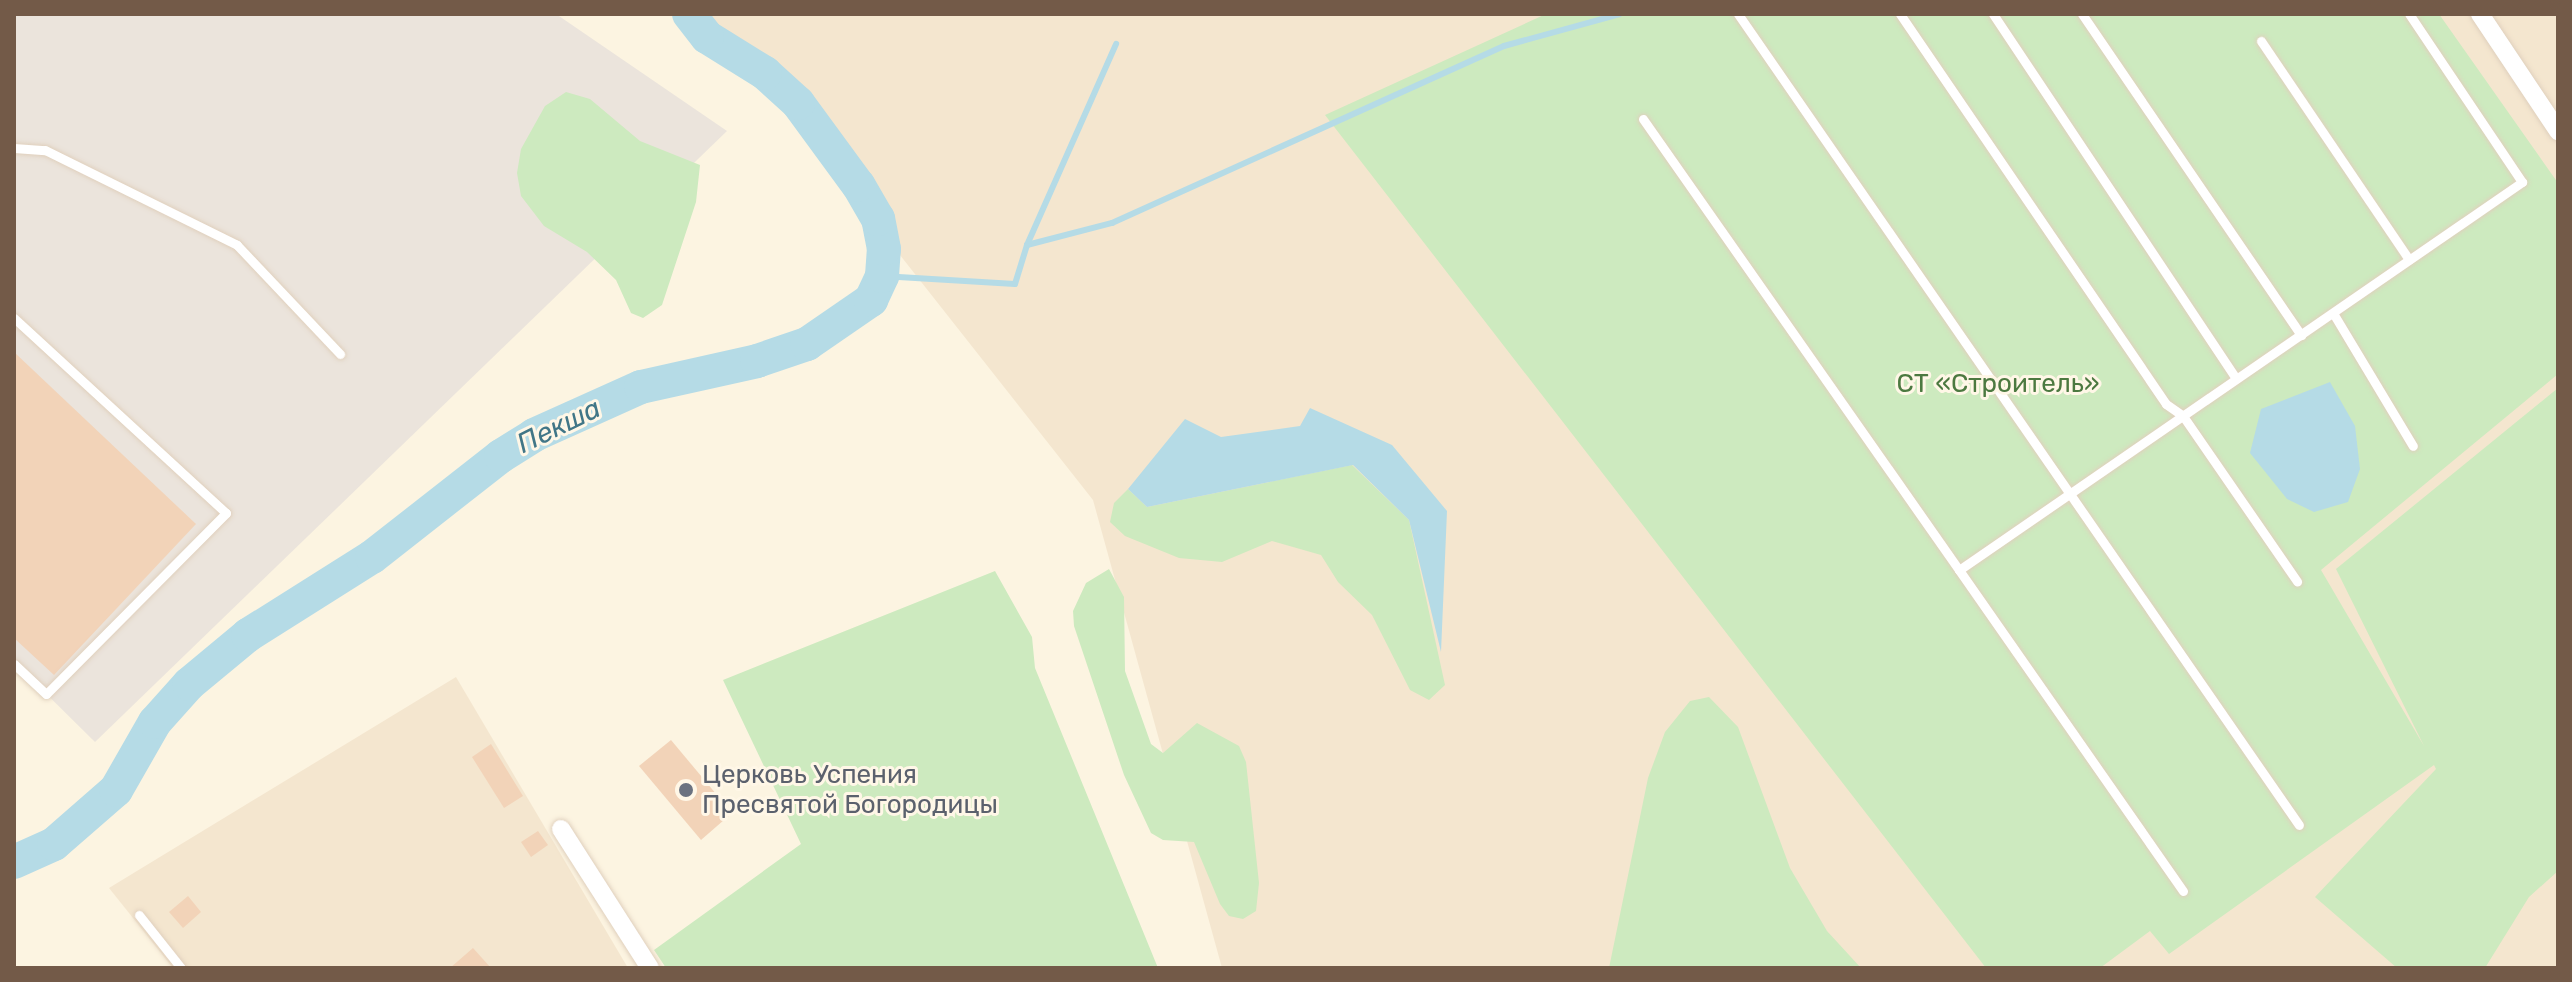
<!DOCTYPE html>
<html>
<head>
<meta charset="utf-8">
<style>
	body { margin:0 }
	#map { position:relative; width:2572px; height:982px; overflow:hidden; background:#fcf4e1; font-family:Rubik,sans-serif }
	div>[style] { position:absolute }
	.residential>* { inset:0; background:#f4e6cf }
	.industrial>* { inset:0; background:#ebe4dc }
	.green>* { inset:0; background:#cdeabf }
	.water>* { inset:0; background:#b5dbe6 }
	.stream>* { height:6px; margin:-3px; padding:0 3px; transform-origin:3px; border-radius:3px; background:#b5dbe6 }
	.river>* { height:34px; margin:-17px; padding:0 17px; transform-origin:17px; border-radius:17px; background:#b5dbe6 }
	.building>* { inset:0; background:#f2d3b8 }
	.roads { filter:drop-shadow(0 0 2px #e0d0bd) drop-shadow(0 0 2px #e0d0bd) }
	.lane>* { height:9px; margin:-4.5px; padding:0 4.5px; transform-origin:4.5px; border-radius:4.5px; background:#fff }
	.street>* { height:18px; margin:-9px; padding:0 9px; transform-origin:9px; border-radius:9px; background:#fff }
	.dots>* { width:22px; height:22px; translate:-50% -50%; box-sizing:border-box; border:4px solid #fff7e7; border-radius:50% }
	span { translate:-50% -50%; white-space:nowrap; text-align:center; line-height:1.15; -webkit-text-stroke:6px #fff7e7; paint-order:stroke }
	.park-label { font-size:26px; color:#4c7940 }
	.worship-label { font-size:26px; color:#5b616d }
	.left { translate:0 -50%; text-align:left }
	.water-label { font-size:28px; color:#417687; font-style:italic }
	.frame { position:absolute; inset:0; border:16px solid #735a48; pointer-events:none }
</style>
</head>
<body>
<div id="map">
	<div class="residential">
		<i style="clip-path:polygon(676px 14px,2558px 14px,2558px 968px,1222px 968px,1093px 500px,740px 52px)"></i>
		<i style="clip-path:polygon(456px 677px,628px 968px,173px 968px,109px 888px)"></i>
	</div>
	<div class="industrial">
		<i style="clip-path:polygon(14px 14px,556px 14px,727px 131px,95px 742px,14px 662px)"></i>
	</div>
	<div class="green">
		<i style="clip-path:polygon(1546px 14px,2439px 14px,2558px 183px,2558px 374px,2321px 570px,2424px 746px,2336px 569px,2558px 388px,2558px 871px,2529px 897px,2485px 968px,2397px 968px,2315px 897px,2436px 769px,2434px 765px,2169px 954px,2150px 931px,2100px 968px,1986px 968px,1325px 115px)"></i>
		<i style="clip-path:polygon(566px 92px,590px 99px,640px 141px,700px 165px,696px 202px,662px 305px,643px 318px,631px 313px,616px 280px,587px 252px,544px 226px,521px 196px,517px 173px,521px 149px,545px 106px)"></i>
		<i style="clip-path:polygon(1352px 465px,1409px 520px,1445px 685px,1429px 700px,1410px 690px,1372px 615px,1338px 582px,1321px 555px,1272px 541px,1222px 562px,1179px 558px,1125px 536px,1110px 522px,1114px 503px,1128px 489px,1147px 507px)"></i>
		<i style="clip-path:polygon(1109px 569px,1124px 597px,1125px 671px,1151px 744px,1163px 753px,1197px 723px,1239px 746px,1246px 762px,1259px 883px,1256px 911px,1243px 919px,1229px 916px,1220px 904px,1194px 842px,1163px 840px,1151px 833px,1124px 775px,1074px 626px,1073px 611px,1086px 583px)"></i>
		<i style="clip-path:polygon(995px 571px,1032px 637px,1035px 668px,1158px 968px,666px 968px,654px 950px,801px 844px,723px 680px)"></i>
		<i style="clip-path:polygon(1709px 697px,1738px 727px,1790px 868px,1827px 931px,1861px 968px,1609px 968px,1648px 778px,1665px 732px,1690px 701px)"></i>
	</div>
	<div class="water">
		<i style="clip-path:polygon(2330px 382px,2355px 426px,2360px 469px,2348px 502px,2314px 512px,2287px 499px,2250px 453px,2261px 409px)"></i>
		<i style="clip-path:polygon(1310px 408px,1392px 445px,1447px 511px,1441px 652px,1409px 520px,1353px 465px,1147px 507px,1128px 489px,1185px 419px,1221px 437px,1300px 426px)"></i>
	</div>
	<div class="stream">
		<i style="left:1027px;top:245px;width:220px;rotate:-66.1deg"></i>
		<i style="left:882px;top:276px;width:133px;rotate:3.4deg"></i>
		<i style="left:1015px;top:284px;width:41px;rotate:-72.9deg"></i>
		<i style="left:1027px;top:245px;width:88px;rotate:-14.5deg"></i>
		<i style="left:1112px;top:223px;width:430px;rotate:-24.3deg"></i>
		<i style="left:1504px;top:46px;width:120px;rotate:-15.4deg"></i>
	</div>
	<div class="river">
		<i style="left:14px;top:862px;width:44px;rotate:-24.2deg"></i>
		<i style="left:54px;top:844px;width:82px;rotate:-41.1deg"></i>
		<i style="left:116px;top:790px;width:78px;rotate:-60.2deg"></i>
		<i style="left:155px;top:722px;width:51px;rotate:-48.2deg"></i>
		<i style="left:189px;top:684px;width:77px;rotate:-39.7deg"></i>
		<i style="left:248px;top:635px;width:146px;rotate:-32.2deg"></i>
		<i style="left:372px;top:557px;width:164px;rotate:-38.1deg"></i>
		<i style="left:501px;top:456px;width:39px;rotate:-32deg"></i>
		<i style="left:534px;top:435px;width:117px;rotate:-24.2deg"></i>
		<i style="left:641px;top:387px;width:119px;rotate:-12.6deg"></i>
		<i style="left:757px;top:361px;width:53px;rotate:-18.8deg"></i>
		<i style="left:807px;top:344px;width:78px;rotate:-34.5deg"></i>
		<i style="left:871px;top:300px;width:26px;rotate:-65deg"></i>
		<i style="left:882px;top:276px;width:27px;rotate:-86deg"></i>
		<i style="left:884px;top:249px;width:31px;rotate:-101deg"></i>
		<i style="left:878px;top:219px;width:39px;rotate:-120deg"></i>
		<i style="left:858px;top:185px;width:102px;rotate:-126.2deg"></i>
		<i style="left:798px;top:103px;width:45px;rotate:-137.7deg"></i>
		<i style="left:765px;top:73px;width:68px;rotate:-148.2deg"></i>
		<i style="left:707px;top:37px;width:29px;rotate:-128deg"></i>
	</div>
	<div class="building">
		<i style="clip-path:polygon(14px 352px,196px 524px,54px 675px,14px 638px)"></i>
		<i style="clip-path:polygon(671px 740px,732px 813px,701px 840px,639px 766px)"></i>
		<i style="clip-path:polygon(491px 744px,523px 796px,504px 808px,472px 757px)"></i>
		<i style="clip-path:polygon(538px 831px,548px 845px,531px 857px,521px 842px)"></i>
		<i style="clip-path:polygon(188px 896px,201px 912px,183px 928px,169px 912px)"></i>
		<i style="clip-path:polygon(473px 948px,491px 968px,450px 968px)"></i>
	</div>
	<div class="roads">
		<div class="lane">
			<i style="left:1738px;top:14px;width:986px;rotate:55.33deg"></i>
			<i style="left:1900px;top:14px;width:472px;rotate:55.7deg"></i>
			<i style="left:2166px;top:404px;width:21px;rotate:35deg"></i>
			<i style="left:2183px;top:416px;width:201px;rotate:55.4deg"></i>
			<i style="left:1993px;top:14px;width:438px;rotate:56.3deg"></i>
			<i style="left:2082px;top:14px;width:389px;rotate:55.7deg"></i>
			<i style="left:2261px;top:41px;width:264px;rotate:55.9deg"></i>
			<i style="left:1643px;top:119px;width:551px;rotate:54.98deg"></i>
			<i style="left:14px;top:148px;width:31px;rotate:4deg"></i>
			<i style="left:45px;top:150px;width:214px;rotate:26.3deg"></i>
			<i style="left:237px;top:245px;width:150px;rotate:46.6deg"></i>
			<i style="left:2333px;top:313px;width:155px;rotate:59deg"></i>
			<i style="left:14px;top:318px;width:288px;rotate:42.6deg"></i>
			<i style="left:226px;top:513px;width:255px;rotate:134.8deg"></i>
			<i style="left:46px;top:694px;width:44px;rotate:-136.8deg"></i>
			<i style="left:2183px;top:891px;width:391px;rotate:-124.9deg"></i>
			<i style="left:1959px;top:570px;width:684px;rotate:-34.57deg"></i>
			<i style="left:2522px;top:182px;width:202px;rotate:-123.9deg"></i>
			<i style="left:139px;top:915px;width:68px;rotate:51.6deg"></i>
		</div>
		<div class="street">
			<i style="left:2480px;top:14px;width:141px;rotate:56.3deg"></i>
			<i style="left:561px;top:829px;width:165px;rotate:57.4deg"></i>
		</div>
	</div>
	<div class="dots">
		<i style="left:686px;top:790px;background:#6b7280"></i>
	</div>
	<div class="park-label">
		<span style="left:1998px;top:384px">СТ «Строитель»</span>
	</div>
	<div class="worship-label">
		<span class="left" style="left:702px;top:790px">Церковь Успения<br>Пресвятой Богородицы</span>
	</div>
	<div class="water-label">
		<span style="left:559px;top:426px;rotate:-26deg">Пекша</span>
	</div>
	<div class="frame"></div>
</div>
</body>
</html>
